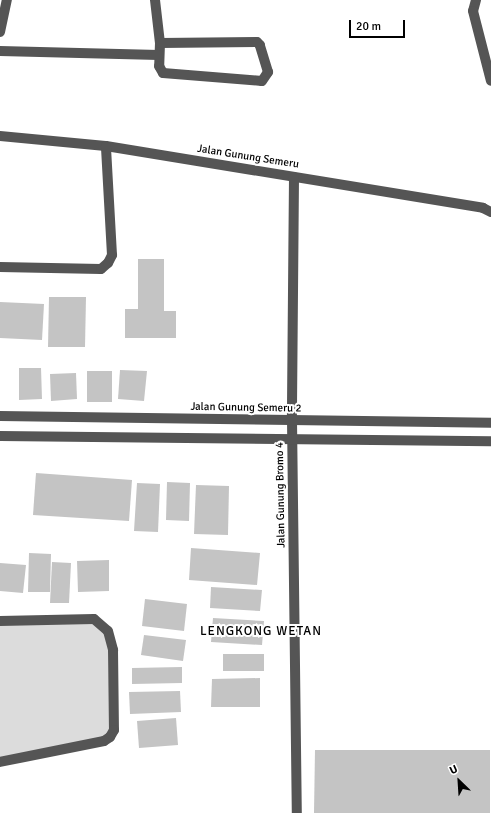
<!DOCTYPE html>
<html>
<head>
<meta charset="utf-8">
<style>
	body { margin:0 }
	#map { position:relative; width:491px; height:813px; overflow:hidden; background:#fff; font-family:Signika,sans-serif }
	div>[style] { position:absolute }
	.green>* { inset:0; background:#dcdcdc }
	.building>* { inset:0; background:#c4c4c4 }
	.minor>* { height:10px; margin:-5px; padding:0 5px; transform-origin:5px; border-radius:5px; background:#555 }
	span { translate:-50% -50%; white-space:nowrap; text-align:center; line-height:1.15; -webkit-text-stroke:4px #fff; paint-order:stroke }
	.street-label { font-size:11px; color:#000 }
	.quarter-label { font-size:13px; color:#000; letter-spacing:1px }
	.north { position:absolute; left:439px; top:761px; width:40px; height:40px; -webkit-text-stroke:3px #fff; paint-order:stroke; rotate:335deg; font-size:11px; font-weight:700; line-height:16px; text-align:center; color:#000 }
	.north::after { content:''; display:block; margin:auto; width:14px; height:18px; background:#000; clip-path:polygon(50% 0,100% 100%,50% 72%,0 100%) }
	.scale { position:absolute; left:349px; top:20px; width:56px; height:18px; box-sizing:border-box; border:2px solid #000; border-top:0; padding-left:5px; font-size:12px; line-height:14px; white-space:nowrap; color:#000; -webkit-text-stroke:3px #fff; paint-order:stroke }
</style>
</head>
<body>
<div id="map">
	<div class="green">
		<i style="clip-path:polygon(94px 619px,108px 631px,110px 737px,0 761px,0 621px)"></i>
	</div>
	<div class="building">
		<i style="clip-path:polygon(138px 259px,164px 259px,164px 311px,176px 311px,176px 338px,125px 338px,125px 309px,138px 309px)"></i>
		<i style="clip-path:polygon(49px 297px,86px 297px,85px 347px,48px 347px)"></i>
		<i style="clip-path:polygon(0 302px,44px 304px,42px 340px,0 338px)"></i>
		<i style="clip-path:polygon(19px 368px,41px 368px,42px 399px,19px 400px)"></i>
		<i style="clip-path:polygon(120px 370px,147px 371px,144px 401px,118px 399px)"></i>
		<i style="clip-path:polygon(87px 371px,112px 371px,112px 402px,87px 402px)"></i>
		<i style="clip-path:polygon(76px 373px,77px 399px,51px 401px,50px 374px)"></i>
		<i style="clip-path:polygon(36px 473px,132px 480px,129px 521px,33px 515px)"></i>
		<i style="clip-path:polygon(167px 482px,190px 483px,189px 521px,166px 520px)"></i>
		<i style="clip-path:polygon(137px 483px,160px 484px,158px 532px,134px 531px)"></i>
		<i style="clip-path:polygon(196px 485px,229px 486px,228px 535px,194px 534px)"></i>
		<i style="clip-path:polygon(191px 548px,260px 553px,257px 585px,189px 580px)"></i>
		<i style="clip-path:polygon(29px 553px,51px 554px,50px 592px,28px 592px)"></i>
		<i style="clip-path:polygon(109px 560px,109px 591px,78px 592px,77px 561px)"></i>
		<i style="clip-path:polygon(52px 562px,71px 563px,69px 603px,50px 603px)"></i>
		<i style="clip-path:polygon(0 563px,26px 565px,23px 593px,0 591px)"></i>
		<i style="clip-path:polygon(211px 587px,262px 590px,260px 611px,210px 608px)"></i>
		<i style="clip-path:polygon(145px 599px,187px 604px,184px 631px,142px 626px)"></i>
		<i style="clip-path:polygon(213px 618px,264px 621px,262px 645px,211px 642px)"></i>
		<i style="clip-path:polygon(144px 635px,186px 640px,183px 661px,141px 655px)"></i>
		<i style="clip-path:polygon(223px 654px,264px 654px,264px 671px,223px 671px)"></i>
		<i style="clip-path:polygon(182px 667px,182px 683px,132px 684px,132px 668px)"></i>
		<i style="clip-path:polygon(260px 678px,260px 707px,211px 707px,212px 679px)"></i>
		<i style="clip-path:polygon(180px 691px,181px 712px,130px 714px,129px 692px)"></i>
		<i style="clip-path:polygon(176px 718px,178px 745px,139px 748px,137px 721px)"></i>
		<i style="clip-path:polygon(315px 750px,490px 750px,490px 813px,314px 813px)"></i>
	</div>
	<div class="minor">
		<i style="left:155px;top:0;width:43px;rotate:83.4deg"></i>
		<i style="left:160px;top:43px;width:23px;rotate:92deg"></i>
		<i style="left:159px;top:66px;width:8px;rotate:60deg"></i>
		<i style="left:163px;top:73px;width:99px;rotate:4.6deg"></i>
		<i style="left:262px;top:81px;width:11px;rotate:-56deg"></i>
		<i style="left:268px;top:72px;width:28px;rotate:-107deg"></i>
		<i style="left:260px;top:45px;width:4px;rotate:-135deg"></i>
		<i style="left:257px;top:42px;width:97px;rotate:179.4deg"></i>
		<i style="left:476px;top:0;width:11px;rotate:105deg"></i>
		<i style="left:473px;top:11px;width:72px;rotate:75.6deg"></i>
		<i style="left:0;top:32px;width:33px;rotate:-78deg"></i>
		<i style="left:0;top:51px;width:159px;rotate:1.4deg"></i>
		<i style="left:0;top:136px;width:106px;rotate:5.4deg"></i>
		<i style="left:106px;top:146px;width:382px;rotate:9.3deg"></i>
		<i style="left:483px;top:208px;width:9px;rotate:27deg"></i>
		<i style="left:294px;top:177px;width:243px;rotate:90.5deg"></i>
		<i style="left:292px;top:420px;width:393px;rotate:89.3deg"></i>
		<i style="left:0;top:267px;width:101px;rotate:1.1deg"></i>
		<i style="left:101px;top:269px;width:9px;rotate:-41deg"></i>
		<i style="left:108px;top:263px;width:9px;rotate:-63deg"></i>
		<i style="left:112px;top:255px;width:109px;rotate:-93.2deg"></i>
		<i style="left:0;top:416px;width:491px;rotate:0.8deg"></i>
		<i style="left:0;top:436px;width:491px;rotate:0.6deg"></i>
		<i style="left:0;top:621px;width:94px;rotate:-1.2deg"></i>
		<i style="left:94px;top:619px;width:18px;rotate:41deg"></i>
		<i style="left:108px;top:631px;width:20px;rotate:75deg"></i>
		<i style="left:113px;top:650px;width:80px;rotate:89.3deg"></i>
		<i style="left:114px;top:730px;width:8px;rotate:120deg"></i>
		<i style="left:110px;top:737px;width:7px;rotate:146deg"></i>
		<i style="left:104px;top:741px;width:106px;rotate:168.6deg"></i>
	</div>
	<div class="street-label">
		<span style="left:248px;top:157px;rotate:9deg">Jalan Gunung Semeru</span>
		<span style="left:246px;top:408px;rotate:1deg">Jalan Gunung Semeru 2</span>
		<span style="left:281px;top:495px;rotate:-91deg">Jalan Gunung Bromo 4</span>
	</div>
	<div class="quarter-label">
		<span style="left:261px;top:631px">LENGKONG WETAN</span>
	</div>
	<div class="north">U</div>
	<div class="scale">20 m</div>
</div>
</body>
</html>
